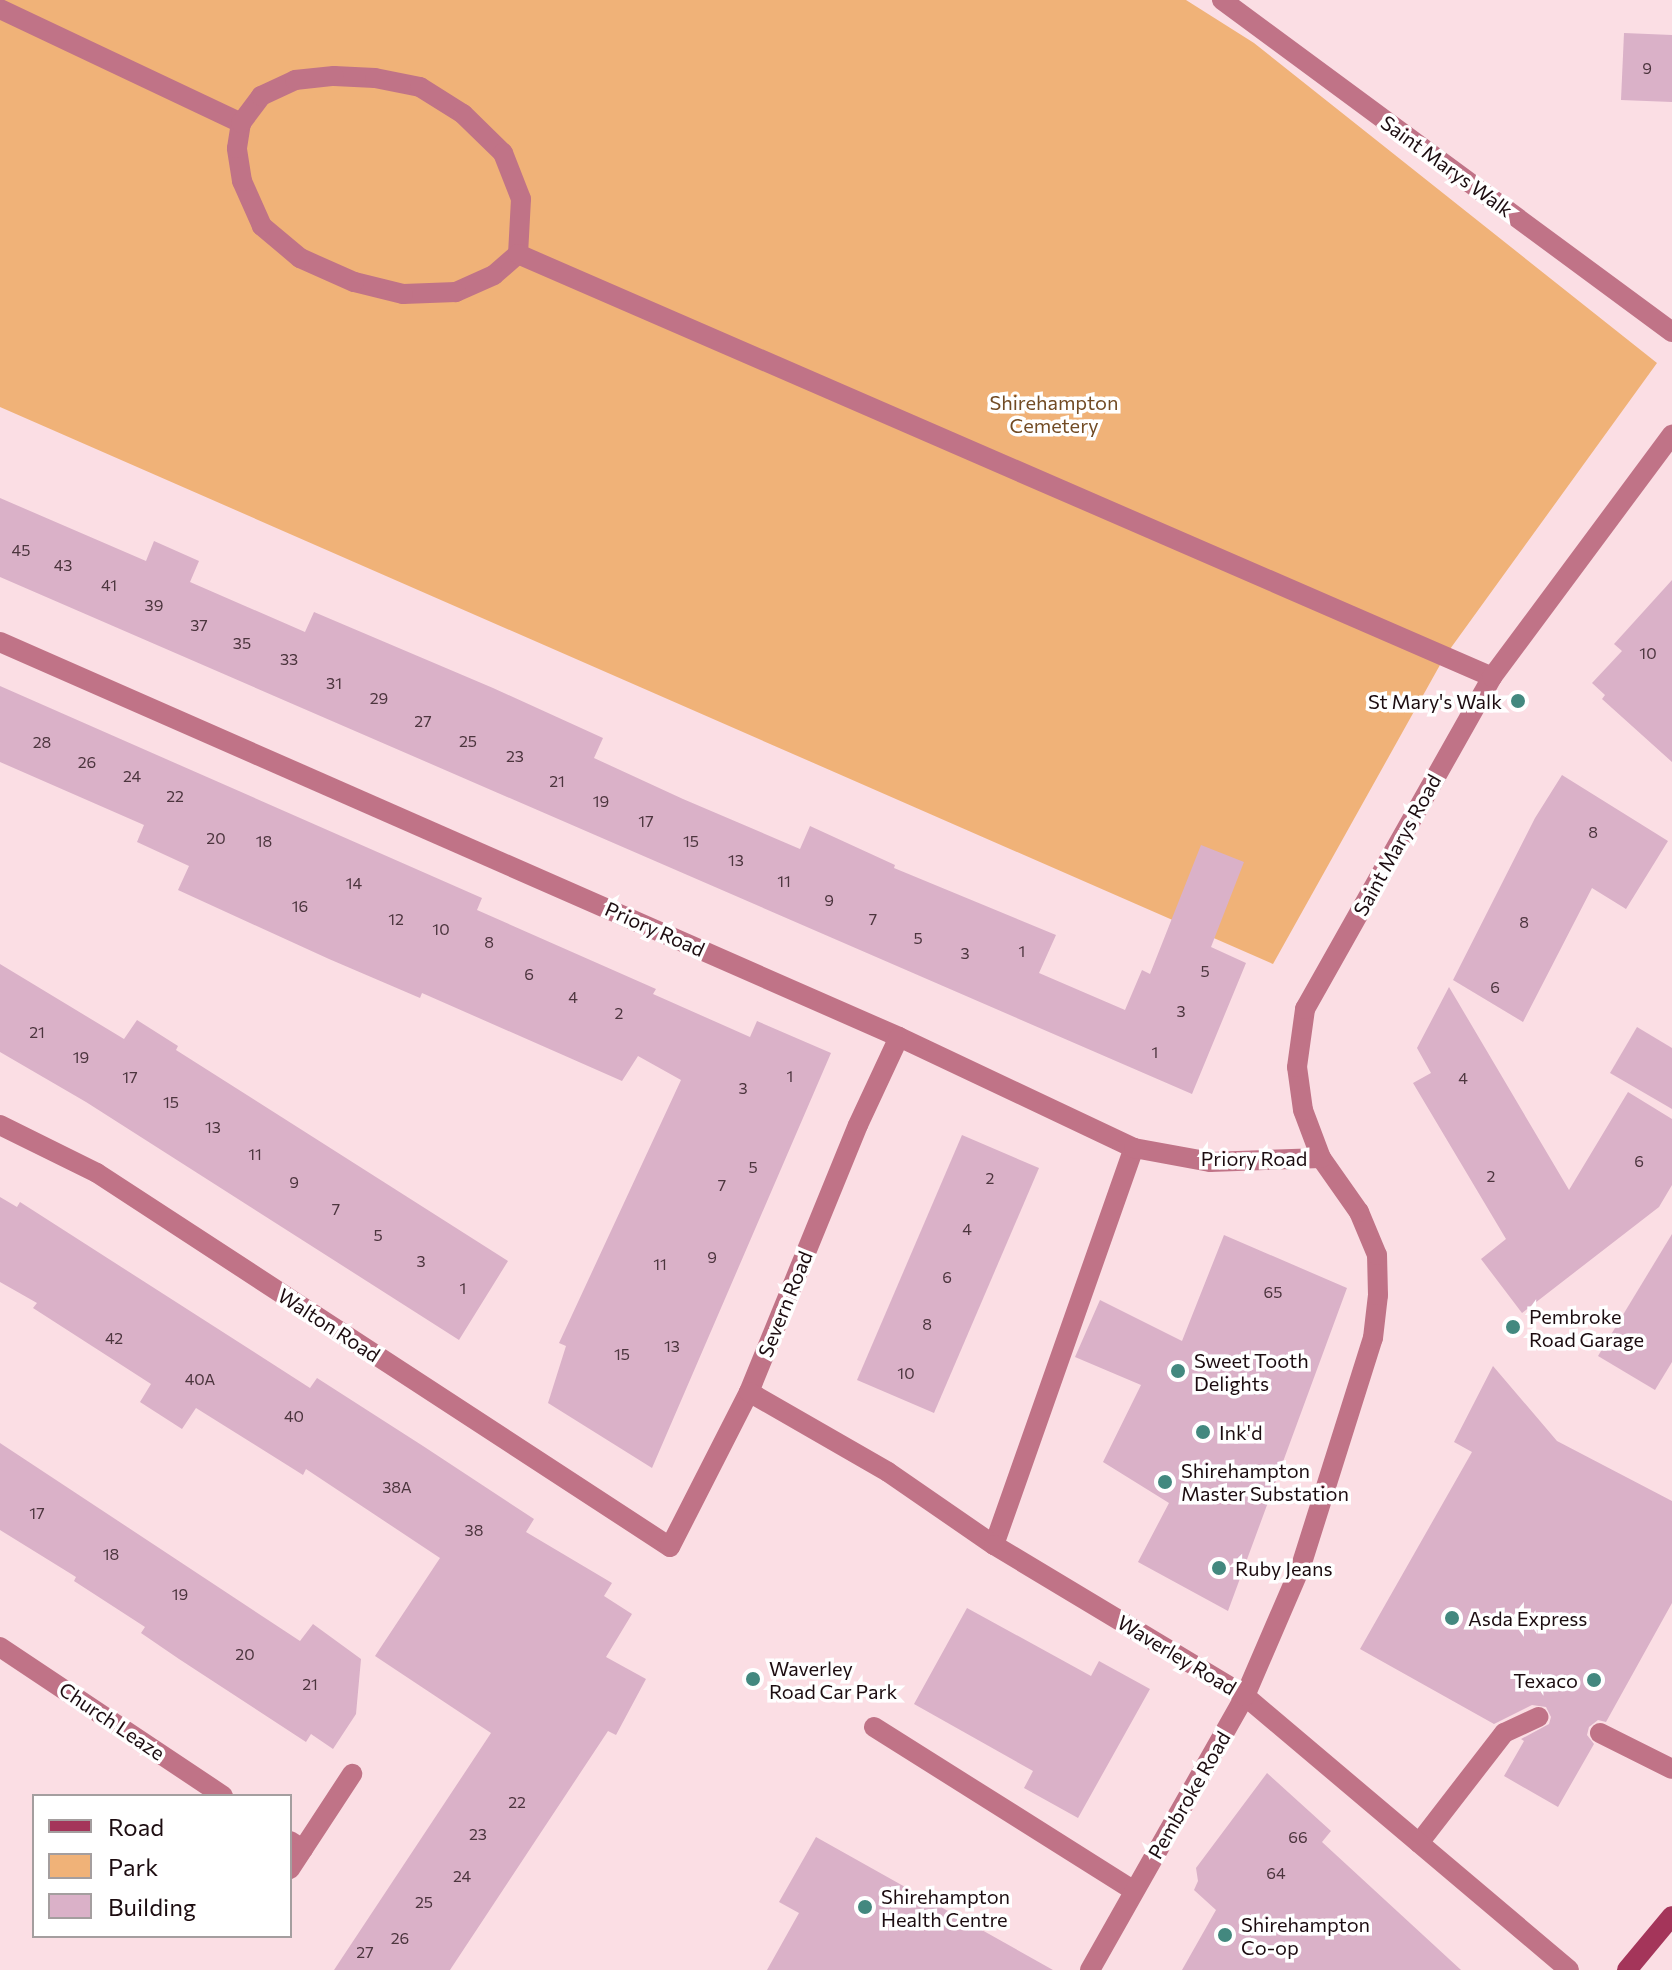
<!DOCTYPE html>
<html>
<head>
<meta charset="utf-8">
<style>
	body { margin:0 }
	#map { position:relative; width:1672px; height:1970px; overflow:hidden; background:#fbdee4; font-family:Commissioner,sans-serif }
	div>[style] { position:absolute }
	.green>* { inset:0; background:#f0b278 }
	.building>* { inset:0; background:#dab1c8 }
	.lane>* { height:20px; margin:-10px; padding:0 10px; transform-origin:10px; border-radius:10px; background:#c07387 }
	.street>* { height:20px; margin:-10px; padding:0 10px; transform-origin:10px; border-radius:10px; background:#c07387 }
	.secondary>* { height:20px; margin:-10px; padding:0 10px; transform-origin:10px; border-radius:10px; background:#a4355a }
	.dots>* { width:22px; height:22px; translate:-50% -50%; box-sizing:border-box; border:4px solid #fff; border-radius:50% }
	span { translate:-50% -50%; white-space:nowrap; text-align:center; line-height:1.15; -webkit-text-stroke:7px #fff; paint-order:stroke }
	.number-label { font-size:16px; color:#4c353e }
	.number-label span { -webkit-text-stroke-width:0 }
	.street-label { font-size:20px; color:#1c0c10 }
	.park-label { font-size:20px; color:#724b24 }
	.poi-label { font-size:20px; color:#1c0c10 }
	.right { translate:-100% -50%; text-align:right }
	.left { translate:0 -50%; text-align:left }
	.legend { position:absolute; left:32px; top:1794px; width:260px; height:144px; box-sizing:border-box; background:#fff; border:2px solid #a49e9f; margin:0; padding:10px 14px; list-style:none; font-size:24px; color:#1c0c10 }
	.legend li { display:flex; align-items:center; gap:16px; height:40px }
	.legend b { width:40px; border:2px solid #a49e9f }
</style>
</head>
<body>
<div id="map">
	<div class="green">
		<i style="clip-path:polygon(0 0,1186px 0,1254px 43px,1657px 363px,1445px 656px,1273px 964px,0 407px)"></i>
	</div>
	<div class="building">
		<i style="clip-path:polygon(1624px 33px,1672px 35px,1672px 102px,1621px 100px)"></i>
		<i style="clip-path:polygon(0 498px,146px 561px,154px 541px,199px 561px,190px 582px,305px 632px,314px 612px,493px 688px,603px 738px,594px 758px,683px 799px,800px 849px,810px 826px,895px 865px,894px 868px,1056px 935px,1039px 973px,1125px 1010px,1142px 970px,1150px 974px,1201px 845px,1244px 862px,1211px 947px,1246px 963px,1192px 1094px,0 577px)"></i>
		<i style="clip-path:polygon(1672px 580px,1672px 762px,1602px 699px,1605px 695px,1592px 683px,1622px 651px,1614px 644px)"></i>
		<i style="clip-path:polygon(0 686px,482px 898px,477px 910px,656px 989px,653px 994px,750px 1037px,757px 1021px,831px 1053px,652px 1468px,548px 1403px,566px 1346px,559px 1343px,681px 1080px,638px 1056px,622px 1081px,422px 993px,420px 998px,329px 959px,178px 890px,189px 866px,137px 842px,144px 825px,0 762px)"></i>
		<i style="clip-path:polygon(1562px 775px,1668px 841px,1626px 909px,1592px 888px,1523px 1022px,1453px 980px,1535px 818px)"></i>
		<i style="clip-path:polygon(0 964px,124px 1039px,137px 1020px,178px 1046px,176px 1050px,508px 1261px,459px 1340px,86px 1102px,0 1052px)"></i>
		<i style="clip-path:polygon(1449px 987px,1569px 1190px,1628px 1092px,1672px 1119px,1672px 1185px,1659px 1207px,1522px 1313px,1481px 1259px,1506px 1239px,1413px 1083px,1431px 1073px,1417px 1048px)"></i>
		<i style="clip-path:polygon(1637px 1027px,1672px 1048px,1672px 1109px,1610px 1073px)"></i>
		<i style="clip-path:polygon(962px 1135px,1039px 1168px,934px 1413px,857px 1380px)"></i>
		<i style="clip-path:polygon(0 1197px,17px 1207px,20px 1202px,310px 1388px,317px 1378px,423px 1446px,534px 1519px,526px 1532px,612px 1583px,604px 1596px,632px 1614px,606px 1657px,646px 1679px,616px 1735px,608px 1731px,450px 1970px,334px 1970px,491px 1733px,375px 1656px,440px 1558px,306px 1469px,303px 1475px,196px 1408px,182px 1429px,140px 1402px,151px 1384px,33px 1308px,37px 1303px,0 1282px)"></i>
		<i style="clip-path:polygon(1672px 1234px,1672px 1362px,1655px 1390px,1598px 1356px)"></i>
		<i style="clip-path:polygon(1224px 1235px,1347px 1288px,1228px 1611px,1138px 1562px,1169px 1503px,1103px 1462px,1141px 1385px,1075px 1357px,1100px 1300px,1182px 1341px)"></i>
		<i style="clip-path:polygon(1493px 1366px,1557px 1441px,1672px 1501px,1672px 1603px,1606px 1722px,1598px 1720px,1589px 1727px,1587px 1735px,1594px 1744px,1558px 1807px,1504px 1776px,1524px 1741px,1521px 1739px,1549px 1724px,1551px 1717px,1546px 1707px,1532px 1705px,1494px 1724px,1360px 1649px,1472px 1452px,1454px 1442px)"></i>
		<i style="clip-path:polygon(0 1443px,300px 1641px,313px 1624px,361px 1659px,356px 1714px,333px 1749px,311px 1734px,306px 1742px,179px 1659px,141px 1633px,145px 1627px,74px 1581px,76px 1577px,0 1530px)"></i>
		<i style="clip-path:polygon(967px 1608px,1091px 1676px,1099px 1661px,1150px 1689px,1078px 1818px,1024px 1788px,1033px 1771px,914px 1704px)"></i>
		<i style="clip-path:polygon(1267px 1773px,1331px 1831px,1322px 1842px,1461px 1970px,1182px 1970px,1216px 1910px,1194px 1890px,1198px 1881px,1196px 1868px)"></i>
		<i style="clip-path:polygon(816px 1837px,1053px 1970px,767px 1970px,799px 1913px,779px 1902px)"></i>
	</div>
	<div class="lane">
		<i style="left:0;top:9px;width:267px;rotate:25.3deg"></i>
		<i style="left:334px;top:76px;width:41px;rotate:2.8deg"></i>
		<i style="left:375px;top:78px;width:46px;rotate:11.3deg"></i>
		<i style="left:420px;top:87px;width:51px;rotate:32.1deg"></i>
		<i style="left:463px;top:114px;width:56px;rotate:44.3deg"></i>
		<i style="left:503px;top:153px;width:49px;rotate:68.6deg"></i>
		<i style="left:521px;top:199px;width:55px;rotate:93.1deg"></i>
		<i style="left:518px;top:254px;width:32px;rotate:139deg"></i>
		<i style="left:494px;top:275px;width:42px;rotate:155.9deg"></i>
		<i style="left:456px;top:292px;width:53px;rotate:177.8deg"></i>
		<i style="left:403px;top:294px;width:50px;rotate:-166.2deg"></i>
		<i style="left:354px;top:282px;width:59px;rotate:-156deg"></i>
		<i style="left:300px;top:258px;width:50px;rotate:-139.9deg"></i>
		<i style="left:262px;top:226px;width:49px;rotate:-114deg"></i>
		<i style="left:242px;top:181px;width:33px;rotate:-99deg"></i>
		<i style="left:237px;top:148px;width:25px;rotate:-81deg"></i>
		<i style="left:241px;top:123px;width:34px;rotate:-53deg"></i>
		<i style="left:261px;top:96px;width:38px;rotate:-25deg"></i>
		<i style="left:295px;top:80px;width:39px;rotate:-6deg"></i>
		<i style="left:518px;top:254px;width:1062px;rotate:23.47deg"></i>
		<i style="left:994px;top:1545px;width:421px;rotate:-70.6deg"></i>
		<i style="left:874px;top:1727px;width:307px;rotate:32.2deg"></i>
		<i style="left:1600px;top:1733px;width:80px;rotate:26.6deg"></i>
		<i style="left:1419px;top:1843px;width:139px;rotate:-52.3deg"></i>
		<i style="left:1504px;top:1733px;width:38px;rotate:-25deg"></i>
	</div>
	<div class="street">
		<i style="left:1222px;top:0;width:559px;rotate:36.42deg"></i>
		<i style="left:0;top:642px;width:982px;rotate:23.72deg"></i>
		<i style="left:899px;top:1037px;width:260px;rotate:25.3deg"></i>
		<i style="left:1134px;top:1148px;width:77px;rotate:10.4deg"></i>
		<i style="left:1210px;top:1162px;width:111px;rotate:-2.1deg"></i>
		<i style="left:0;top:1125px;width:108px;rotate:26.3deg"></i>
		<i style="left:97px;top:1173px;width:684px;rotate:33.13deg"></i>
		<i style="left:670px;top:1547px;width:174px;rotate:-63deg"></i>
		<i style="left:749px;top:1392px;width:288px;rotate:-67.8deg"></i>
		<i style="left:858px;top:1125px;width:97px;rotate:-65deg"></i>
		<i style="left:749px;top:1392px;width:160px;rotate:29.9deg"></i>
		<i style="left:888px;top:1472px;width:129px;rotate:34.6deg"></i>
		<i style="left:994px;top:1545px;width:293px;rotate:31deg"></i>
		<i style="left:1245px;top:1696px;width:424px;rotate:40.2deg"></i>
		<i style="left:0;top:1647px;width:268px;rotate:33.7deg"></i>
		<i style="left:290px;top:1841px;width:15px;rotate:32deg"></i>
		<i style="left:303px;top:1849px;width:24px;rotate:123deg"></i>
		<i style="left:303px;top:1849px;width:90px;rotate:-56.8deg"></i>
		<i style="left:1090px;top:1970px;width:315px;rotate:-60.5deg"></i>
		<i style="left:1245px;top:1696px;width:142px;rotate:-66.7deg"></i>
		<i style="left:1301px;top:1566px;width:239px;rotate:-72.5deg"></i>
		<i style="left:1373px;top:1338px;width:43px;rotate:-83.4deg"></i>
		<i style="left:1378px;top:1295px;width:40px;rotate:-91.4deg"></i>
		<i style="left:1377px;top:1255px;width:47px;rotate:-112.7deg"></i>
		<i style="left:1359px;top:1212px;width:66px;rotate:-125.1deg"></i>
		<i style="left:1321px;top:1158px;width:51px;rotate:-110.6deg"></i>
		<i style="left:1303px;top:1110px;width:43px;rotate:-97.9deg"></i>
		<i style="left:1297px;top:1067px;width:59px;rotate:-82.1deg"></i>
		<i style="left:1305px;top:1009px;width:381px;rotate:-60.6deg"></i>
		<i style="left:1492px;top:677px;width:302px;rotate:-53.4deg"></i>
	</div>
	<div class="secondary">
		<i style="left:1627px;top:1970px;width:70px;rotate:-50.2deg"></i>
	</div>
	<div class="dots">
		<i style="left:1518px;top:701px;background:#43887f"></i>
		<i style="left:1513px;top:1327px;background:#43887f"></i>
		<i style="left:1178px;top:1371px;background:#43887f"></i>
		<i style="left:1203px;top:1432px;background:#43887f"></i>
		<i style="left:1165px;top:1482px;background:#43887f"></i>
		<i style="left:1219px;top:1568px;background:#43887f"></i>
		<i style="left:1452px;top:1618px;background:#43887f"></i>
		<i style="left:753px;top:1679px;background:#43887f"></i>
		<i style="left:1594px;top:1680px;background:#43887f"></i>
		<i style="left:865px;top:1907px;background:#43887f"></i>
		<i style="left:1225px;top:1935px;background:#43887f"></i>
	</div>
	<div class="number-label">
		<span style="left:1647px;top:68px">9</span>
		<span style="left:21px;top:550px">45</span>
		<span style="left:63px;top:565px">43</span>
		<span style="left:109px;top:585px">41</span>
		<span style="left:154px;top:605px">39</span>
		<span style="left:199px;top:625px">37</span>
		<span style="left:242px;top:643px">35</span>
		<span style="left:1648px;top:653px">10</span>
		<span style="left:289px;top:659px">33</span>
		<span style="left:334px;top:683px">31</span>
		<span style="left:379px;top:698px">29</span>
		<span style="left:423px;top:721px">27</span>
		<span style="left:468px;top:741px">25</span>
		<span style="left:42px;top:742px">28</span>
		<span style="left:515px;top:756px">23</span>
		<span style="left:87px;top:762px">26</span>
		<span style="left:132px;top:776px">24</span>
		<span style="left:557px;top:781px">21</span>
		<span style="left:175px;top:796px">22</span>
		<span style="left:601px;top:801px">19</span>
		<span style="left:646px;top:821px">17</span>
		<span style="left:1593px;top:832px">8</span>
		<span style="left:216px;top:838px">20</span>
		<span style="left:264px;top:841px">18</span>
		<span style="left:691px;top:841px">15</span>
		<span style="left:736px;top:860px">13</span>
		<span style="left:784px;top:881px">11</span>
		<span style="left:354px;top:883px">14</span>
		<span style="left:829px;top:900px">9</span>
		<span style="left:300px;top:906px">16</span>
		<span style="left:396px;top:919px">12</span>
		<span style="left:873px;top:919px">7</span>
		<span style="left:1524px;top:922px">8</span>
		<span style="left:441px;top:929px">10</span>
		<span style="left:918px;top:938px">5</span>
		<span style="left:489px;top:942px">8</span>
		<span style="left:1022px;top:951px">1</span>
		<span style="left:965px;top:953px">3</span>
		<span style="left:1205px;top:971px">5</span>
		<span style="left:529px;top:974px">6</span>
		<span style="left:1495px;top:987px">6</span>
		<span style="left:573px;top:997px">4</span>
		<span style="left:1181px;top:1011px">3</span>
		<span style="left:619px;top:1013px">2</span>
		<span style="left:37px;top:1032px">21</span>
		<span style="left:1155px;top:1052px">1</span>
		<span style="left:81px;top:1057px">19</span>
		<span style="left:790px;top:1076px">1</span>
		<span style="left:130px;top:1077px">17</span>
		<span style="left:1463px;top:1078px">4</span>
		<span style="left:743px;top:1088px">3</span>
		<span style="left:171px;top:1102px">15</span>
		<span style="left:213px;top:1127px">13</span>
		<span style="left:255px;top:1154px">11</span>
		<span style="left:1639px;top:1161px">6</span>
		<span style="left:753px;top:1167px">5</span>
		<span style="left:1491px;top:1176px">2</span>
		<span style="left:990px;top:1178px">2</span>
		<span style="left:294px;top:1182px">9</span>
		<span style="left:722px;top:1185px">7</span>
		<span style="left:336px;top:1209px">7</span>
		<span style="left:967px;top:1229px">4</span>
		<span style="left:378px;top:1235px">5</span>
		<span style="left:712px;top:1257px">9</span>
		<span style="left:421px;top:1261px">3</span>
		<span style="left:660px;top:1264px">11</span>
		<span style="left:947px;top:1277px">6</span>
		<span style="left:463px;top:1288px">1</span>
		<span style="left:1273px;top:1292px">65</span>
		<span style="left:927px;top:1324px">8</span>
		<span style="left:114px;top:1338px">42</span>
		<span style="left:672px;top:1346px">13</span>
		<span style="left:622px;top:1354px">15</span>
		<span style="left:906px;top:1373px">10</span>
		<span style="left:200px;top:1379px">40A</span>
		<span style="left:294px;top:1416px">40</span>
		<span style="left:397px;top:1487px">38A</span>
		<span style="left:37px;top:1513px">17</span>
		<span style="left:474px;top:1530px">38</span>
		<span style="left:111px;top:1554px">18</span>
		<span style="left:180px;top:1594px">19</span>
		<span style="left:245px;top:1654px">20</span>
		<span style="left:310px;top:1684px">21</span>
		<span style="left:517px;top:1802px">22</span>
		<span style="left:478px;top:1834px">23</span>
		<span style="left:1298px;top:1837px">66</span>
		<span style="left:1276px;top:1873px">64</span>
		<span style="left:462px;top:1876px">24</span>
		<span style="left:424px;top:1902px">25</span>
		<span style="left:400px;top:1938px">26</span>
		<span style="left:365px;top:1952px">27</span>
	</div>
	<div class="street-label">
		<span style="left:1447px;top:166px;rotate:36deg">Saint Marys Walk</span>
		<span style="left:1397px;top:845px;rotate:-61deg">Saint Marys Road</span>
		<span style="left:655px;top:929px;rotate:24deg">Priory Road</span>
		<span style="left:1254px;top:1158px">Priory Road</span>
		<span style="left:785px;top:1304px;rotate:-68deg">Severn Road</span>
		<span style="left:329px;top:1325px;rotate:33deg">Walton Road</span>
		<span style="left:1177px;top:1655px;rotate:31deg">Waverley Road</span>
		<span style="left:112px;top:1721px;rotate:34deg">Church Leaze</span>
		<span style="left:1189px;top:1795px;rotate:-60deg">Pembroke Road</span>
	</div>
	<div class="park-label">
		<span style="left:1054px;top:414px">Shirehampton<br>Cemetery</span>
	</div>
	<div class="poi-label">
		<span class="right" style="left:1502px;top:701px">St Mary's Walk</span>
		<span class="left" style="left:1529px;top:1328px">Pembroke<br>Road Garage</span>
		<span class="left" style="left:1194px;top:1372px">Sweet Tooth<br>Delights</span>
		<span class="left" style="left:1219px;top:1432px">Ink'd</span>
		<span class="left" style="left:1181px;top:1482px">Shirehampton<br>Master Substation</span>
		<span class="left" style="left:1235px;top:1568px">Ruby Jeans</span>
		<span class="left" style="left:1468px;top:1618px">Asda Express</span>
		<span class="left" style="left:769px;top:1680px">Waverley<br>Road Car Park</span>
		<span class="right" style="left:1578px;top:1680px">Texaco</span>
		<span class="left" style="left:881px;top:1908px">Shirehampton<br>Health Centre</span>
		<span class="left" style="left:1241px;top:1936px">Shirehampton<br>Co-op</span>
	</div>
	<ul class="legend">
	<li><b style="height:10px;background:#a4355a"></b>Road</li>
	<li><b style="height:22px;background:#f0b278"></b>Park</li>
	<li><b style="height:22px;background:#dab1c8"></b>Building</li>
	</ul>
</div>
</body>
</html>
